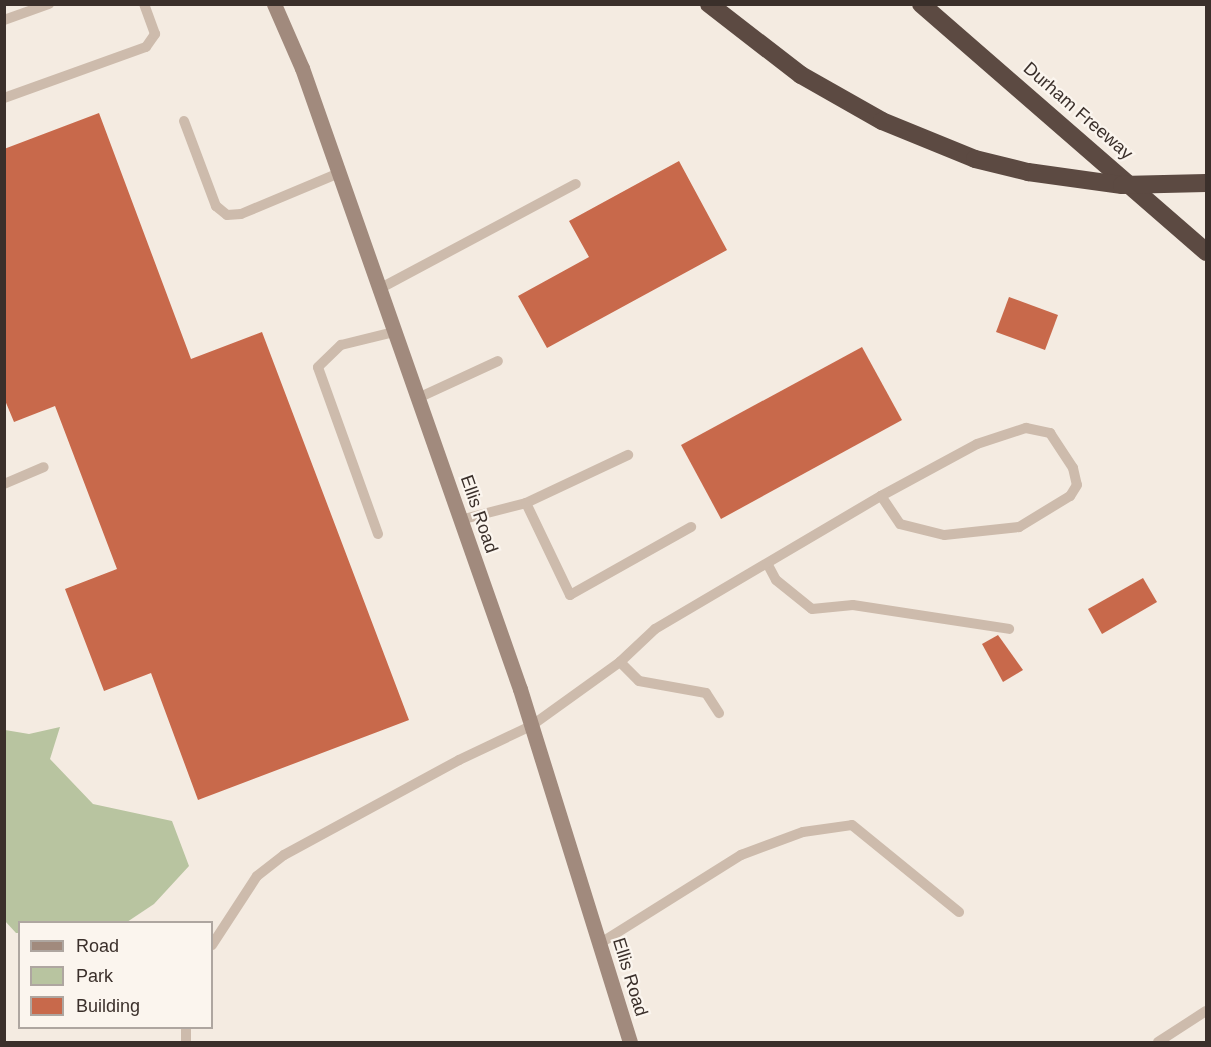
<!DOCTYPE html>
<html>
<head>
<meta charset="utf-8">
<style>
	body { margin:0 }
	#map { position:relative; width:1211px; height:1047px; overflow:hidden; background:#f4ebe1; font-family:Helvetica,sans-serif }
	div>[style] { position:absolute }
	.green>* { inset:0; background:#b8c4a0 }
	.building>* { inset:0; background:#c8694b }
	.service>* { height:10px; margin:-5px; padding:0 5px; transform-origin:5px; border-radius:5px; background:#cdbbac }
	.secondary>* { height:15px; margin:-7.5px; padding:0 7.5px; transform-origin:7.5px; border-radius:7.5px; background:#a18a7d }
	.motorway>* { height:18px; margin:-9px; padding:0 9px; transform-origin:9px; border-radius:9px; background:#5c4a42 }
	.motorway-bridge>* { height:18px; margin:-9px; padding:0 9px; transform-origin:9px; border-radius:9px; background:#5c4a42 }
	span { translate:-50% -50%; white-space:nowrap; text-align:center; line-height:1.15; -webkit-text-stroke:4.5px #fbf5ee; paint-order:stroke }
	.street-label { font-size:18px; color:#3b302b }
	.frame { position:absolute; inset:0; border:6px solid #3b302b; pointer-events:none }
	.legend { position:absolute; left:18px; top:921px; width:195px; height:108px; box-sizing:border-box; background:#fbf5ee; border:2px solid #aea6a0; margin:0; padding:8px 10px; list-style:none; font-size:18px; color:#3b302b }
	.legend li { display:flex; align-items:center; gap:12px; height:30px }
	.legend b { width:30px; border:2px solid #aea6a0 }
</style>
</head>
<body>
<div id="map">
	<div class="green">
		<i style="clip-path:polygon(60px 727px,50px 759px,93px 804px,172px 821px,189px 866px,154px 904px,127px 922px,20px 922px,19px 933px,16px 933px,5px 921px,5px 730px,29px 734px)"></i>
	</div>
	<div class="building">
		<i style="clip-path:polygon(99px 113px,191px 359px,262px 332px,409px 720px,198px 800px,151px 673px,104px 691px,65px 589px,117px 569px,55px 406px,14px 422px,4px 398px,4px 149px)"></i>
		<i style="clip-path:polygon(679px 161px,727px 250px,547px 348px,518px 296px,589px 257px,569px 221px)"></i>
		<i style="clip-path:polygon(1009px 297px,1058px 315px,1045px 350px,996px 332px)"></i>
		<i style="clip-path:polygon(862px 347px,902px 420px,721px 519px,681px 445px)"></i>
		<i style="clip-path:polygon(1143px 578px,1157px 602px,1102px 634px,1088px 609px)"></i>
		<i style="clip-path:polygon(998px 635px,1023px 670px,1003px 682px,982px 644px)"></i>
	</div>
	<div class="service">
		<i style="left:4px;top:20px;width:48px;rotate:-19.6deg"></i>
		<i style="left:4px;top:98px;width:151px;rotate:-19.8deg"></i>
		<i style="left:146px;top:47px;width:16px;rotate:-55deg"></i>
		<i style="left:155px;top:34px;width:32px;rotate:-110deg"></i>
		<i style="left:184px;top:121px;width:91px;rotate:69.4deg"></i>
		<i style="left:216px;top:206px;width:14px;rotate:39deg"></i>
		<i style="left:227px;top:215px;width:14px;rotate:-4deg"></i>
		<i style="left:241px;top:214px;width:106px;rotate:-22.7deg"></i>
		<i style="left:379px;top:289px;width:223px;rotate:-28.1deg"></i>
		<i style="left:418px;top:398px;width:88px;rotate:-24.8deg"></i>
		<i style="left:4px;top:484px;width:43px;rotate:-23deg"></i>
		<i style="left:526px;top:503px;width:113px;rotate:-25.2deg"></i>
		<i style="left:460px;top:520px;width:68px;rotate:-14.4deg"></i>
		<i style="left:526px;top:503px;width:102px;rotate:64.4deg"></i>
		<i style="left:570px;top:595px;width:139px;rotate:-29.3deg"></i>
		<i style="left:378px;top:534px;width:177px;rotate:-109.8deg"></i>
		<i style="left:318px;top:367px;width:32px;rotate:-44deg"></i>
		<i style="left:341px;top:345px;width:55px;rotate:-13.8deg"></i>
		<i style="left:768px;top:565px;width:17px;rotate:62deg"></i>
		<i style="left:776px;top:580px;width:46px;rotate:38.9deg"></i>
		<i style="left:812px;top:609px;width:41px;rotate:-5.6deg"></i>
		<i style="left:853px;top:605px;width:158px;rotate:8.7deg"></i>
		<i style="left:620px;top:662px;width:27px;rotate:45deg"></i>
		<i style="left:639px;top:681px;width:68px;rotate:10.2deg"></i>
		<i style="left:706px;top:693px;width:24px;rotate:57deg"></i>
		<i style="left:599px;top:944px;width:168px;rotate:-32.1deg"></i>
		<i style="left:741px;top:855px;width:66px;rotate:-20.4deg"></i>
		<i style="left:803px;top:832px;width:49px;rotate:-8.1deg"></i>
		<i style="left:852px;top:825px;width:138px;rotate:39.1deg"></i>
		<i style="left:212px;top:945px;width:82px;rotate:-56.9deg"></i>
		<i style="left:257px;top:876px;width:34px;rotate:-38deg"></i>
		<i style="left:284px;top:855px;width:199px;rotate:-28.5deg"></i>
		<i style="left:459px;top:760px;width:80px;rotate:-25.3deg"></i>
		<i style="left:531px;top:726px;width:110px;rotate:-35.7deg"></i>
		<i style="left:620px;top:662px;width:48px;rotate:-43.3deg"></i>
		<i style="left:655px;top:629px;width:262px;rotate:-30.5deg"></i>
		<i style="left:881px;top:496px;width:109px;rotate:-28.4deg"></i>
		<i style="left:977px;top:444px;width:52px;rotate:-18.1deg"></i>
		<i style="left:1026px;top:428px;width:25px;rotate:12deg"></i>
		<i style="left:1050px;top:433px;width:42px;rotate:56.7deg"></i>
		<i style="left:1073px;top:468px;width:17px;rotate:77deg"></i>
		<i style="left:1077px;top:485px;width:13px;rotate:122deg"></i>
		<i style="left:1070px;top:496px;width:60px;rotate:148.7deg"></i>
		<i style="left:1019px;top:527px;width:75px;rotate:173.9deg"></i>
		<i style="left:944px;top:535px;width:45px;rotate:-166deg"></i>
		<i style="left:900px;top:524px;width:34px;rotate:-124deg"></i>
		<i style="left:186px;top:1042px;width:14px;rotate:-90deg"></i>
		<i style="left:1158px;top:1042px;width:57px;rotate:-32.9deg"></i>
	</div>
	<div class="secondary">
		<i style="left:274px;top:4px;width:70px;rotate:66.4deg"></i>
		<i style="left:302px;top:68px;width:658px;rotate:70.66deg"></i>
		<i style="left:520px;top:689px;width:370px;rotate:72.7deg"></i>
	</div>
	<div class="motorway">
		<i style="left:709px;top:4px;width:116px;rotate:37.7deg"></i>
		<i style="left:801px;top:75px;width:93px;rotate:29.6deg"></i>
		<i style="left:882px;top:121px;width:100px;rotate:22.2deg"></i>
		<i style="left:975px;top:159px;width:55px;rotate:13.8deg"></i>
		<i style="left:921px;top:4px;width:378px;rotate:41deg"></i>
	</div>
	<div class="motorway-bridge">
		<i style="left:1028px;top:172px;width:95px;rotate:7.9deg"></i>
		<i style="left:1122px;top:185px;width:84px;rotate:-1.4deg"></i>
	</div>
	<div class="street-label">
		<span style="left:1078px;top:111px;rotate:41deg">Durham Freeway</span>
		<span style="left:479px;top:514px;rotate:71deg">Ellis Road</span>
		<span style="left:630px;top:977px;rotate:73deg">Ellis Road</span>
	</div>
	<div class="frame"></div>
	<ul class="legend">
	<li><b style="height:8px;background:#a18a7d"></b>Road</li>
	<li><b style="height:16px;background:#b8c4a0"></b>Park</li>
	<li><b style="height:16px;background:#c8694b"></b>Building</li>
	</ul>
</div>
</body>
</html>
